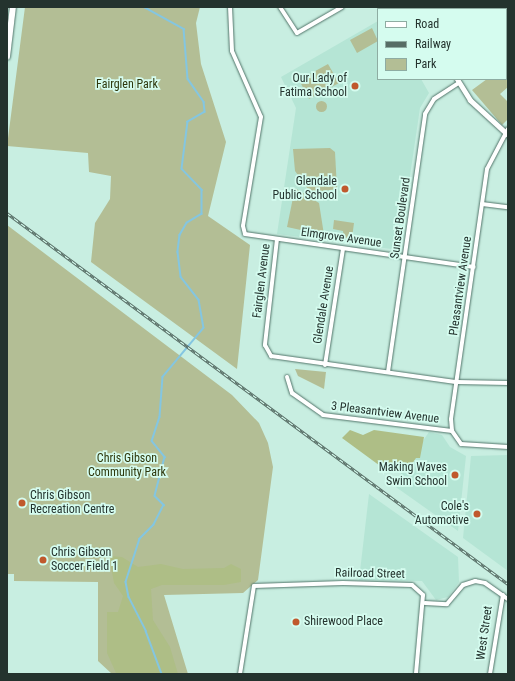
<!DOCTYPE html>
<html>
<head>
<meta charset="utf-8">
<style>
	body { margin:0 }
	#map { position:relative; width:515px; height:681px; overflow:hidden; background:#c8eee1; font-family:"Roboto Condensed",sans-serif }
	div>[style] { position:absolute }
	.built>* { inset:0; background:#b5e5d5 }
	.green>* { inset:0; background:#b3be95 }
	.round { border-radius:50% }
	.forest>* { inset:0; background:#aebe86 }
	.stream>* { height:1.5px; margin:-0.75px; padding:0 0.75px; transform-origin:0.75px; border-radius:0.75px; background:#84c6e1 }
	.roads { filter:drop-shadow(0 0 1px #52756a) drop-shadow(0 0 1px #52756a) }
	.minor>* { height:4px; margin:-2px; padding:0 2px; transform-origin:2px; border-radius:2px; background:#fff }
	.tertiary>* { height:5px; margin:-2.5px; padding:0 2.5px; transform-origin:2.5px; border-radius:2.5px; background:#fff }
	.secondary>* { height:5.5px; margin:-2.75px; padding:0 2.75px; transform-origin:2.75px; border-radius:2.75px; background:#fff }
	.rail>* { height:3px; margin-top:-1.5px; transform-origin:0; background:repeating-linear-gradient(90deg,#d5fcef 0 4.5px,#576d65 0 9px); box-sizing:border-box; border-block:1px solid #576d65 }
	.dots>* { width:11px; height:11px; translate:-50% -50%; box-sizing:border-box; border:2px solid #d5fcef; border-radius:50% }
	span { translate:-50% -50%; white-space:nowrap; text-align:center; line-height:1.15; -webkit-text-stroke:3.5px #d5fcef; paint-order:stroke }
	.poi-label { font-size:12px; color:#24332e }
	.right { translate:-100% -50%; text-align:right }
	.left { translate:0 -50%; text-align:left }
	.park-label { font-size:12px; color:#2e370c }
	.street-label { font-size:12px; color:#24332e }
	.frame { position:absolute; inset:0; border:8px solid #24332e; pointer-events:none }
	.legend { position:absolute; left:377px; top:8px; width:130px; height:72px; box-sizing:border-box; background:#d5fcef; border:1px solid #8eaca2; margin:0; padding:5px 7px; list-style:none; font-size:12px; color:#24332e }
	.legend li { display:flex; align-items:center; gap:8px; height:20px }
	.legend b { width:20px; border:1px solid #8eaca2 }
</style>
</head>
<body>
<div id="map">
	<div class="built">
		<i style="clip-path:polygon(378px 21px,378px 79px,421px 79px,429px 93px,420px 108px,399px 250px,277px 234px,296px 108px,281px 77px)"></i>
		<i style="clip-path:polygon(429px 432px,442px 435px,450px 447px,466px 456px,458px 531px,393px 485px)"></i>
		<i style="clip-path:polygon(508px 455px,508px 571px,463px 538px,471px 456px)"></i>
		<i style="clip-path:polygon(369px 494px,458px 557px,459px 582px,448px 597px,436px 600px,422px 581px,359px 580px)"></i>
	</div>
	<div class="green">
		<i style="clip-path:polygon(25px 7px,200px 7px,196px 23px,201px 64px,226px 142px,208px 216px,250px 245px,237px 369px,91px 262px,95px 223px,110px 199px,111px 176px,89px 172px,88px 153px,7px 146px)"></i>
		<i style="clip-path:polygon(483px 7px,508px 7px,508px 87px,500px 94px,508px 102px,508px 119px,502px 125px,472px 90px,487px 79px,506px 79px,506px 9px,480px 9px)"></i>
		<i style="clip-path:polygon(372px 28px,378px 41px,357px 53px,350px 40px)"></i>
		<i style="clip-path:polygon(328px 64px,339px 83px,309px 99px,299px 80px)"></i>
		<i class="round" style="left:315.5px;top:100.5px;width:11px;height:11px"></i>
		<i style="clip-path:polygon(330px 148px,335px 152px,337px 189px,315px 192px,308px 189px,295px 171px,293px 149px)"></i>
		<i style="clip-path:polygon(295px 188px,319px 203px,324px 235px,287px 227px)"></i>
		<i style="clip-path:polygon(334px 220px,354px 223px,352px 238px,344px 238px,343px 231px,333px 229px)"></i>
		<i style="clip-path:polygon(7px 225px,232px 395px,259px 423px,268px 443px,273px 467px,258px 580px,243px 593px,164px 595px,188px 674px,112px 674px,98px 661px,98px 582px,14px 581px,14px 574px,7px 574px)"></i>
		<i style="clip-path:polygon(295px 369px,326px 372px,324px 389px,298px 376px)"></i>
	</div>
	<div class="forest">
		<i style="clip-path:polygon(350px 430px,363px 435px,374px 430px,424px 437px,420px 458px,416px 458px,409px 468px,400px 464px,387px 471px,342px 438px)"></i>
		<i style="clip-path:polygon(109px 556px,122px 557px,138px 567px,161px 564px,183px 569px,224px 568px,231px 564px,241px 569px,241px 582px,224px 585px,162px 585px,151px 589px,153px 620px,170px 647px,178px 674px,116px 673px,107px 653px,107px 612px,118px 612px,123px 596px,114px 583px)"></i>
	</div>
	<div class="stream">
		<i style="left:144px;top:7px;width:46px;rotate:28.8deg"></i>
		<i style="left:184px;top:29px;width:50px;rotate:85.4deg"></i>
		<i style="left:188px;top:79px;width:28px;rotate:55deg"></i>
		<i style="left:204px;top:102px;width:10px;rotate:84deg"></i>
		<i style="left:205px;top:112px;width:20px;rotate:150deg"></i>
		<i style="left:188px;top:122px;width:47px;rotate:97.3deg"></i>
		<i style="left:182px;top:169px;width:29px;rotate:46deg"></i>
		<i style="left:202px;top:190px;width:24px;rotate:90deg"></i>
		<i style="left:202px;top:214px;width:17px;rotate:149deg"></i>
		<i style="left:187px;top:223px;width:14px;rotate:120deg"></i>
		<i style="left:180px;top:235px;width:17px;rotate:97deg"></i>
		<i style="left:178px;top:252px;width:25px;rotate:83deg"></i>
		<i style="left:181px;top:277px;width:29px;rotate:52deg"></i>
		<i style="left:199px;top:300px;width:28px;rotate:80deg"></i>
		<i style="left:204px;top:328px;width:64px;rotate:129.9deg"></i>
		<i style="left:163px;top:377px;width:40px;rotate:94.3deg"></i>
		<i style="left:160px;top:417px;width:25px;rotate:108deg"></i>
		<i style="left:152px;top:441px;width:21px;rotate:51deg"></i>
		<i style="left:165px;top:457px;width:40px;rotate:104.4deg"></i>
		<i style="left:155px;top:496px;width:13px;rotate:45deg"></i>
		<i style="left:164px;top:505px;width:22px;rotate:117deg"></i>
		<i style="left:154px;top:525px;width:20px;rotate:135deg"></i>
		<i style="left:140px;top:539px;width:45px;rotate:108deg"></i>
		<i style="left:126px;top:582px;width:15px;rotate:79deg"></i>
		<i style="left:129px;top:597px;width:38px;rotate:63deg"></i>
		<i style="left:146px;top:631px;width:46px;rotate:69.6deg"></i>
	</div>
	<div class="roads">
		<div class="minor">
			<i style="left:230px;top:7px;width:44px;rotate:87.4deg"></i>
			<i style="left:232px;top:51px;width:72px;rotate:66.3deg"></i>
			<i style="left:261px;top:117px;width:110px;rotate:99.4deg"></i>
			<i style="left:243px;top:226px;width:8px;rotate:76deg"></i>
			<i style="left:245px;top:234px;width:231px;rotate:8.2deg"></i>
			<i style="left:280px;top:7px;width:31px;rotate:57deg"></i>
			<i style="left:297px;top:33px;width:52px;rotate:-30deg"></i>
			<i style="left:508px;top:129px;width:45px;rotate:117.7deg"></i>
			<i style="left:487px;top:169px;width:253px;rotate:98.2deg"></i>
			<i style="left:451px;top:419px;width:12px;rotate:85deg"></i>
			<i style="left:452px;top:431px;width:16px;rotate:55deg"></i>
			<i style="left:461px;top:444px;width:47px;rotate:3.7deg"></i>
			<i style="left:482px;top:204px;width:26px;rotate:7deg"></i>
			<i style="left:277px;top:239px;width:107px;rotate:96.5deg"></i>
			<i style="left:265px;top:345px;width:13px;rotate:61deg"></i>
			<i style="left:271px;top:356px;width:188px;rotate:8deg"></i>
			<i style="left:457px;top:382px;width:51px;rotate:1.1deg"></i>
			<i style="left:325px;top:365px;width:117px;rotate:-81.2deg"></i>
			<i style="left:388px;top:372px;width:261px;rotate:-81.8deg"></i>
			<i style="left:425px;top:114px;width:17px;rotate:-59deg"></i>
			<i style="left:434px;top:99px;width:30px;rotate:-33deg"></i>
			<i style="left:287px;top:377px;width:17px;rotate:73deg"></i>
			<i style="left:292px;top:393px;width:38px;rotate:35deg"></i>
			<i style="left:323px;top:415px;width:130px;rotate:7.1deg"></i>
			<i style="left:425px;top:603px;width:22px;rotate:3deg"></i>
			<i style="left:447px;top:604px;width:25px;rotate:-50deg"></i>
			<i style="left:463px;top:585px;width:13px;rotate:-18deg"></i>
			<i style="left:475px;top:581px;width:10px;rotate:11deg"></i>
			<i style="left:485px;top:583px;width:28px;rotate:35deg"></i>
			<i style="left:240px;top:674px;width:89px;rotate:-81deg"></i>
			<i style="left:254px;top:586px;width:89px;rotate:-1.9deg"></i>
			<i style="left:343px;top:583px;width:69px;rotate:1.7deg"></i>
			<i style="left:412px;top:585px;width:15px;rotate:42deg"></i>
			<i style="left:423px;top:595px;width:79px;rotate:95.1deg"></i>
			<i style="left:490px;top:674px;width:80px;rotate:-80.7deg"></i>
		</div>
		<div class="tertiary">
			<i style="left:415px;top:7px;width:2px;rotate:63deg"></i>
			<i style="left:457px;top:79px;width:25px;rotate:58deg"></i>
			<i style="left:470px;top:100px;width:52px;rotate:42.6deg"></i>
		</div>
		<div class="secondary">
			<i style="left:7px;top:57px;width:50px;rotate:-83.2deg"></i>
		</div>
	</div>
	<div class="rail">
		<i style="left:7px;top:213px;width:623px;rotate:36.52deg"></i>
	</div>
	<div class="dots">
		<i style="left:355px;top:86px;background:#c0592d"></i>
		<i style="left:345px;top:189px;background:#c0592d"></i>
		<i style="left:455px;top:475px;background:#c0592d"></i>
		<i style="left:22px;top:503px;background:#c0592d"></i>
		<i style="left:477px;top:514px;background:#c0592d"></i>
		<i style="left:43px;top:560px;background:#c0592d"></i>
		<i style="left:296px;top:622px;background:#c0592d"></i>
	</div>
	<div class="poi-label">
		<span class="right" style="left:347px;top:86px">Our Lady of<br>Fatima School</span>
		<span class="right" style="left:337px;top:189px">Glendale<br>Public School</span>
		<span class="right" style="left:447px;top:475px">Making Waves<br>Swim School</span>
		<span class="left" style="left:30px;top:503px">Chris Gibson<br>Recreation Centre</span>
		<span class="right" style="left:469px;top:514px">Cole's<br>Automotive</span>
		<span class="left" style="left:51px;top:560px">Chris Gibson<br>Soccer Field 1</span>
		<span class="left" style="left:304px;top:622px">Shirewood Place</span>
	</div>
	<div class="park-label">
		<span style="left:127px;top:85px">Fairglen Park</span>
		<span style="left:127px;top:466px">Chris Gibson<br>Community Park</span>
	</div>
	<div class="street-label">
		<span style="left:401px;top:218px;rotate:-82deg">Sunset Boulevard</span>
		<span style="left:341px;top:238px;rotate:8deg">Elmgrove Avenue</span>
		<span style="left:262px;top:281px;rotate:-83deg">Fairglen Avenue</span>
		<span style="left:461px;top:286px;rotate:-82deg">Pleasantview Avenue</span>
		<span style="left:324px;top:305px;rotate:-81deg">Glendale Avenue</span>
		<span style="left:385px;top:413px;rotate:7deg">3 Pleasantview Avenue</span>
		<span style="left:370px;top:574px;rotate:1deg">Railroad Street</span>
		<span style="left:485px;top:633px;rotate:-82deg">West Street</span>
	</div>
	<div class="frame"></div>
	<ul class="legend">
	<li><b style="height:5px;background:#fff"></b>Road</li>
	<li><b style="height:5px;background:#576d65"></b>Railway</li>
	<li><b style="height:11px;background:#b3be95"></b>Park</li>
	</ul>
</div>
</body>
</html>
